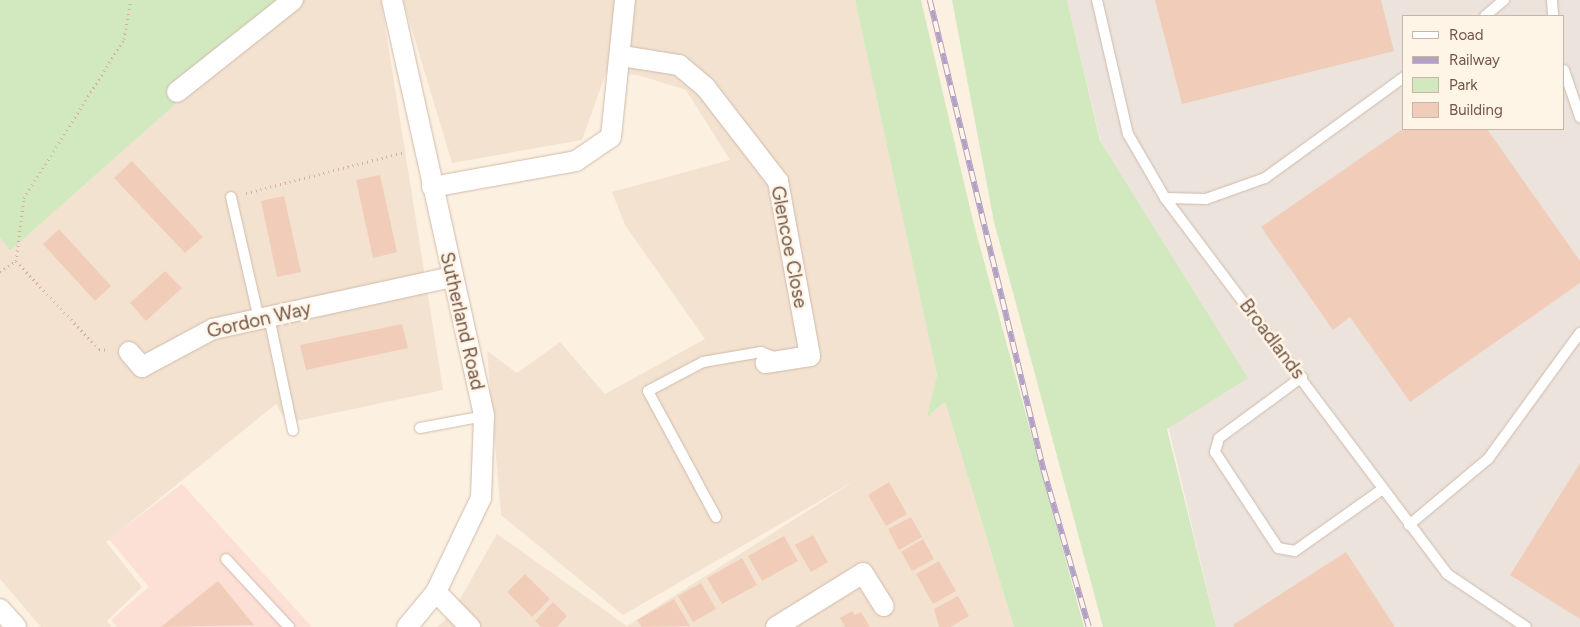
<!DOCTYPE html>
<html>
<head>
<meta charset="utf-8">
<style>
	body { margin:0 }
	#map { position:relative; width:1580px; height:627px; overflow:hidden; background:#fcf0e1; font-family:Figtree,sans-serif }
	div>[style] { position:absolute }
	.residential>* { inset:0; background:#f3e2d0 }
	.commercial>* { inset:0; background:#fcdfd5 }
	.industrial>* { inset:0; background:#ebe3dc }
	.green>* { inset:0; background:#d2e9c0 }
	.building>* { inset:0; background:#f1cdb9 }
	.path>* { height:3px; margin-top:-1.5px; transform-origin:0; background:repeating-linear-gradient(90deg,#d5b09c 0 1px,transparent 0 5px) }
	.roads { filter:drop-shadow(0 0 1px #cfbaab) drop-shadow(0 0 1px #cfbaab) }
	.service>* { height:10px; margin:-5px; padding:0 5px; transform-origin:5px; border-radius:5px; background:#fff }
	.minor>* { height:20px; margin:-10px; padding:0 10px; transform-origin:10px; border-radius:10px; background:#fff }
	.rail>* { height:5.5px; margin-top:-2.75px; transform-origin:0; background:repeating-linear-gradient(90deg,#fff5e7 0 11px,#b2a1c4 0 22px); box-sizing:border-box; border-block:1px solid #b2a1c4 }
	span { translate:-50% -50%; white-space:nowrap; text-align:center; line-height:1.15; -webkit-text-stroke:5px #fff5e7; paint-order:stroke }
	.street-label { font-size:19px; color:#735648 }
	.legend { position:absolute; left:1402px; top:15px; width:162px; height:115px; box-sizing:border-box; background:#fff5e7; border:1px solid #c7b5a7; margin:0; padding:6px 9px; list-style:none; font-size:15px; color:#735648 }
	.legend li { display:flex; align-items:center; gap:10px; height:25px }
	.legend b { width:25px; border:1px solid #c7b5a7 }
</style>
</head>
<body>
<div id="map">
	<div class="residential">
		<i style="clip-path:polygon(307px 0,381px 0,443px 390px,287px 423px,276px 404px,106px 542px,142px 587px,107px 621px,112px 627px,41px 627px,0 579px,0 238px,10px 251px,178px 102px)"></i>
		<i style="clip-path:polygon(403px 0,855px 0,937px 375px,928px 416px,945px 402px,1014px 627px,437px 627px,452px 613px,497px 534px,627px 626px,856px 480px,623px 615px,501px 515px,487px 351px,517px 373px,560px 342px,605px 394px,705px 339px,625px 225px,612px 192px,730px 160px,686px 90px,638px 75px,606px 73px,582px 140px,452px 163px)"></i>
	</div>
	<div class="commercial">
		<i style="clip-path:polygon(182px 484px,312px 627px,117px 627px,111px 620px,149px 587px,109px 539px)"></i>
	</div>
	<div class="industrial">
		<i style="clip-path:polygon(evenodd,1067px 0,1580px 0,1580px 627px,1216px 627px,1067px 0,1404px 16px,1564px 16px,1564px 129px,1404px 129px,1404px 16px)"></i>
	</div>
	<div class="green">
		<i style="clip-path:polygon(0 0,307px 0,178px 102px,10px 251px,0 238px)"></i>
		<i style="clip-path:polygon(855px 0,921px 0,973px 221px,1084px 627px,1014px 627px,945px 402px,927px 417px,937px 375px)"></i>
		<i style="clip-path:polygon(952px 0,1067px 0,1100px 141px,1248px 378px,1167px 429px,1216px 627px,1103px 627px,994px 222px)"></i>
	</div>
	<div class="building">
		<i style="clip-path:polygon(1155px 0,1381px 0,1394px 51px,1182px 104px)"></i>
		<i style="clip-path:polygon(1404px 128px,1487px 129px,1580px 261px,1580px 283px,1410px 402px,1350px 317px,1333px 330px,1261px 227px)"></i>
		<i style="clip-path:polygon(132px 161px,203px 237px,185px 253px,114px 178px)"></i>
		<i style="clip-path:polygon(380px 175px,397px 252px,373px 258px,356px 180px)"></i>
		<i style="clip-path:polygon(284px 196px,301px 272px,277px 277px,261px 201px)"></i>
		<i style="clip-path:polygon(59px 229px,111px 286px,95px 301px,43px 244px)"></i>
		<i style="clip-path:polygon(165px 271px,182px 288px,146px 321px,130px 303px)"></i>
		<i style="clip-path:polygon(402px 324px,408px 348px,306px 370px,300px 345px)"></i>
		<i style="clip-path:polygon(1580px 463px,1580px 619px,1510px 575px)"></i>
		<i style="clip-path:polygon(889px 482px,907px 514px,886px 526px,868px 495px)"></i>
		<i style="clip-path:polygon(911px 517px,922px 537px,899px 550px,888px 529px)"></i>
		<i style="clip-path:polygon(813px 535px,828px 562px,811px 572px,795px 545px)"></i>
		<i style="clip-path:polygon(784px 536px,798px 561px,762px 581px,748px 556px)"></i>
		<i style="clip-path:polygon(923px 539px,934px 559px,912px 571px,901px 552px)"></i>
		<i style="clip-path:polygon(1346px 552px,1395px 627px,1234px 627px,1233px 625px)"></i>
		<i style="clip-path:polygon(742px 558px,757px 585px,722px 604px,707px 578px)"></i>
		<i style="clip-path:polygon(939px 561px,956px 591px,933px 604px,916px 574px)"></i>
		<i style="clip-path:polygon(525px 574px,550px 599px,532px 617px,507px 592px)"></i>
		<i style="clip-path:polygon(218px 581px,254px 625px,161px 627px,198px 597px)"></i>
		<i style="clip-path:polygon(701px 583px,716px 609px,693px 622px,678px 596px)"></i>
		<i style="clip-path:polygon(958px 596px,969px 616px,950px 627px,939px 627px,934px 609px)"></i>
		<i style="clip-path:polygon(674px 599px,690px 626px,642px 627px,637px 620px)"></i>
		<i style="clip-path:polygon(553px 602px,567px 616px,557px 627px,541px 627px,535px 621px)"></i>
		<i style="clip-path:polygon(852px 611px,855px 615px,861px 612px,870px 627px,845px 627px,840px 618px)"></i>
	</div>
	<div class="path">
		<i style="left:246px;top:193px;width:164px;rotate:-14.5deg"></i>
		<i style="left:16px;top:261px;width:64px;rotate:-82.8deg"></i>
		<i style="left:24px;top:198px;width:188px;rotate:-57.8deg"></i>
		<i style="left:124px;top:39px;width:40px;rotate:-80deg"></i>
		<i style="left:0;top:272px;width:19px;rotate:-35deg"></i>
		<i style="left:16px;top:261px;width:121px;rotate:46.7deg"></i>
		<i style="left:99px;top:349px;width:9px;rotate:6deg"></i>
	</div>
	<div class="roads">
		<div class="service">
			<i style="left:1097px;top:0;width:138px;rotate:77deg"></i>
			<i style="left:1128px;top:134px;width:74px;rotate:60deg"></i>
			<i style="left:1165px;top:198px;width:470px;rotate:53.1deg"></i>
			<i style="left:1447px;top:574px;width:95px;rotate:33.9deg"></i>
			<i style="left:1552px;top:0;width:16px;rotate:86deg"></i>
			<i style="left:1485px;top:16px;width:25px;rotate:-40deg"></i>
			<i style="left:1564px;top:70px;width:50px;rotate:71.2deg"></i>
			<i style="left:231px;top:197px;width:125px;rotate:77.1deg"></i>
			<i style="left:1165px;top:198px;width:41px;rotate:1.4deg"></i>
			<i style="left:1206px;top:199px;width:63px;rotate:-19.6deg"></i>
			<i style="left:1265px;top:178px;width:172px;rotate:-36deg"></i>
			<i style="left:269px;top:317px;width:116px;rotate:78.1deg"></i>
			<i style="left:1302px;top:377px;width:103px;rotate:143.7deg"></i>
			<i style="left:1219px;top:438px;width:15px;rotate:106deg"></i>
			<i style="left:1215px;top:452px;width:115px;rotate:56.7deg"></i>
			<i style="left:1278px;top:548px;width:17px;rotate:10deg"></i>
			<i style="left:1295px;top:551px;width:105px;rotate:-35.3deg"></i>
			<i style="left:420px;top:428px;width:65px;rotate:-10.6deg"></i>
			<i style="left:716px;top:517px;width:143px;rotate:-118.4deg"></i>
			<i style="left:648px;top:391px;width:62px;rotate:-27.8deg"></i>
			<i style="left:703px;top:362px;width:59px;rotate:-9.8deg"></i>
			<i style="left:761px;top:352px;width:17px;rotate:21deg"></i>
			<i style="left:1409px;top:525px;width:103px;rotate:-39.9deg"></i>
			<i style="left:1488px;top:459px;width:156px;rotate:-53.9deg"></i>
			<i style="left:226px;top:559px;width:93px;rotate:47.2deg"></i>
		</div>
		<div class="minor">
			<i style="left:392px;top:0;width:426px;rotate:77.5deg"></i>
			<i style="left:484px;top:416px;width:82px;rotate:92.1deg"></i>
			<i style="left:481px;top:498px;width:104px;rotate:115.6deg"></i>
			<i style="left:436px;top:592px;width:45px;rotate:129.6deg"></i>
			<i style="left:622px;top:56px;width:58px;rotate:9deg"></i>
			<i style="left:679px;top:65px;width:35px;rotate:40deg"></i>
			<i style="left:706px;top:88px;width:118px;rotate:52.3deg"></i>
			<i style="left:778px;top:181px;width:178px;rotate:79.6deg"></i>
			<i style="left:810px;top:356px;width:45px;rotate:171deg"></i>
			<i style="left:177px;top:92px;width:148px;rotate:-38.4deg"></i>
			<i style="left:432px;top:187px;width:146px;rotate:-10.2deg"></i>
			<i style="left:576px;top:161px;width:42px;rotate:-34.4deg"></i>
			<i style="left:611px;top:137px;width:138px;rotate:-84.2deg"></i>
			<i style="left:129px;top:352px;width:20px;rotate:49deg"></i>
			<i style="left:142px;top:367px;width:81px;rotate:-28.2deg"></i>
			<i style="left:213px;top:329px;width:245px;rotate:-12.3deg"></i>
			<i style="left:436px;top:592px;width:49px;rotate:45.8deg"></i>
			<i style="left:0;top:609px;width:24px;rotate:48deg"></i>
			<i style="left:776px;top:627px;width:102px;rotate:-31.8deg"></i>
			<i style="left:863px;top:573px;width:39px;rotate:58deg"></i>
		</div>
	</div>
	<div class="rail">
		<i style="left:930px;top:0;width:485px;rotate:76.4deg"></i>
		<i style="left:1044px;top:471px;width:162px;rotate:73.9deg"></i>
	</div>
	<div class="street-label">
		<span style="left:789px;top:247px;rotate:79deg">Glencoe Close</span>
		<span style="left:259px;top:320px;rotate:-13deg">Gordon Way</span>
		<span style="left:462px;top:321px;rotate:77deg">Sutherland Road</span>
		<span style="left:1272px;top:339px;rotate:53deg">Broadlands</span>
	</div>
	<ul class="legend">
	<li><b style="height:6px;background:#fff"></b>Road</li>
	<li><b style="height:6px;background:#b2a1c4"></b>Railway</li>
	<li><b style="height:14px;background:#d2e9c0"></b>Park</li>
	<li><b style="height:14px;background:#f1cdb9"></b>Building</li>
	</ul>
</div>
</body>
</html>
